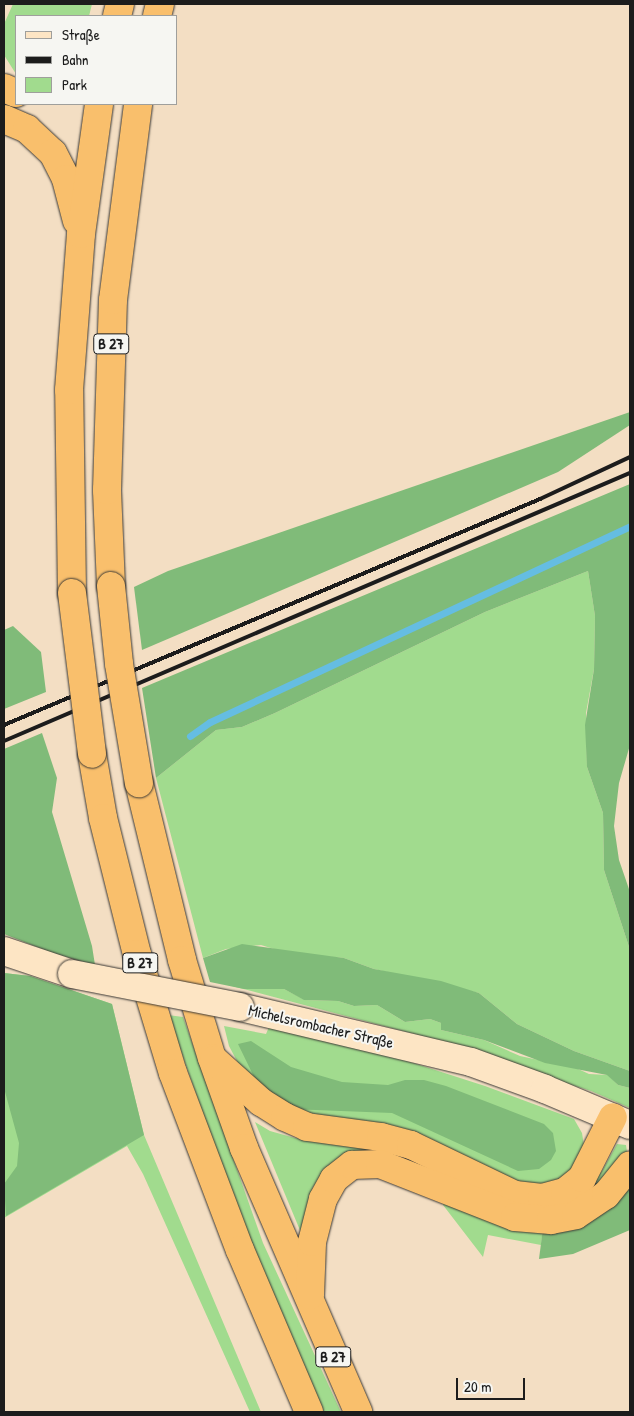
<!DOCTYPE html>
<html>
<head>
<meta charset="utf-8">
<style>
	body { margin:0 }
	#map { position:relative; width:634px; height:1416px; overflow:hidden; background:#f3dec3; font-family:"Patrick Hand",sans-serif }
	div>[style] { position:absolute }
	.green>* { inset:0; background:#a1db8e }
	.forest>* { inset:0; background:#80bb79 }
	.stream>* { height:7px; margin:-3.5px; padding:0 3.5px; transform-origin:3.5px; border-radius:3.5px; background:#65bde2 }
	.roads { filter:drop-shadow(0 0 1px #3c3935) drop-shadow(0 0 1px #3c3935) }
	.secondary>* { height:28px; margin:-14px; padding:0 14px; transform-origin:14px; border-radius:14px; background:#fde5c4 }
	.trunk>* { height:28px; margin:-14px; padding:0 14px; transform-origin:14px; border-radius:14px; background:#f9bf6c }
	.rail>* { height:4px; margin:-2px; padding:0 2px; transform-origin:2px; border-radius:2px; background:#1c1c1c }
	.bridges { filter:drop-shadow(0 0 1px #3c3935) drop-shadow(0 0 1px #3c3935) }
	.secondary-bridge>* { height:28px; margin:-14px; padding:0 14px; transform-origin:14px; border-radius:14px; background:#fde5c4 }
	.trunk-bridge>* { height:28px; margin:-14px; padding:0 14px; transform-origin:14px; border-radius:14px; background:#f9bf6c }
	span { translate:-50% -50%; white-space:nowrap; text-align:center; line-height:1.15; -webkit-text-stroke:4px #f6f6f2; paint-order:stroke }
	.shield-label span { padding:1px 4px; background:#f6f6f2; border:1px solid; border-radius:4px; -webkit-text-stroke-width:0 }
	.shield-label { font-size:15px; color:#1c1c1c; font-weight:700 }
	.street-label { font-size:16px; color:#1c1c1c }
	.frame { position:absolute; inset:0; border:5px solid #1c1c1c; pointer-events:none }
	.legend { position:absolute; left:15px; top:15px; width:162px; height:90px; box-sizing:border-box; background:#f6f6f2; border:1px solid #9f9f9c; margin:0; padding:6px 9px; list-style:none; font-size:15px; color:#1c1c1c }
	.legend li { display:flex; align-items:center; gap:10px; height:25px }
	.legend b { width:25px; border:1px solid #9f9f9c }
	.scale { position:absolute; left:456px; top:1378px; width:69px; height:22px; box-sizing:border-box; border:2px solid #1c1c1c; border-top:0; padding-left:6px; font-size:15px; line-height:18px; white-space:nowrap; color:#1c1c1c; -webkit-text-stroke:4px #f6f6f2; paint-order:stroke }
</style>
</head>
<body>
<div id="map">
	<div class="green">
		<i style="clip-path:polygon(13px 4px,92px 4px,89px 16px,16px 16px,16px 74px,4px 55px,4px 24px)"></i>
		<i style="clip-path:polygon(588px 571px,595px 616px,594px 669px,586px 713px,587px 767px,603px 813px,604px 870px,630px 950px,630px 1071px,574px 1051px,517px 1024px,479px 993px,374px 969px,344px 958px,287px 953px,261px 945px,226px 949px,203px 958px,156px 778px,216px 730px,242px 727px,275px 713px,485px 612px)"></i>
		<i style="clip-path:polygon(4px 973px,30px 976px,112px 1004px,144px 1135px,261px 1412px,250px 1412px,143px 1174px,127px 1146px,4px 1218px)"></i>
		<i style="clip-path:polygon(228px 985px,284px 989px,305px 1000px,338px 1001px,354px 1006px,377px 1005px,405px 1022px,430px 1019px,441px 1023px,441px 1030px,484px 1040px,520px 1056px,576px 1068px,589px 1074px,608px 1075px,618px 1085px,630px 1088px,630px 1108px,591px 1091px,524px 1070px,490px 1054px)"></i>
		<i style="clip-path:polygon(168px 1015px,183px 1017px,263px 1243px,341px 1412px,324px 1412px,241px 1220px)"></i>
		<i style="clip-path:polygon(224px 1026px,266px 1034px,269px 1027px,401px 1059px,485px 1086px,574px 1119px,582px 1133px,585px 1152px,562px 1184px,531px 1186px,323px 1124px,247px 1080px,229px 1046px)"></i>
		<i style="clip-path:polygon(255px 1122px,270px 1131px,295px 1138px,317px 1142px,368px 1143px,513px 1202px,540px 1206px,581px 1193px,602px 1171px,617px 1144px,626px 1145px,627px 1152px,623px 1163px,586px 1199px,567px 1209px,545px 1214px,518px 1211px,487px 1201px,406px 1165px,378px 1155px,356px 1154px,327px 1169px,313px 1187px,307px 1209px,304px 1240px)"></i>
		<i style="clip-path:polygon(445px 1201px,543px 1228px,541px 1245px,488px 1235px,483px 1257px,443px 1205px)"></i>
	</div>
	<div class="forest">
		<i style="clip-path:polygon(630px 412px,630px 425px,558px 472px,142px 650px,134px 587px,168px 571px)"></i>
		<i style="clip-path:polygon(630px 484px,630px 745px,619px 783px,614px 826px,619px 860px,630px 892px,630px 950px,604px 870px,603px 813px,587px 767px,585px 725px,594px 669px,595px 616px,588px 571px,485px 612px,275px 713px,242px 727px,216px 730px,156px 778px,142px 688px)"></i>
		<i style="clip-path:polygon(13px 626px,41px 652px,46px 692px,4px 709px,4px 630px)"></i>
		<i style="clip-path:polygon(42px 733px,57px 778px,52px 812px,92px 946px,95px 965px,52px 953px,4px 934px,4px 749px)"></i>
		<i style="clip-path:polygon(242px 944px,344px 958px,374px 969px,441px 981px,479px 993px,517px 1024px,574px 1051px,630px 1071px,630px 1088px,618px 1085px,607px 1075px,545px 1063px,484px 1040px,441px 1030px,441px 1023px,430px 1019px,405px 1022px,377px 1005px,354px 1006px,338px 1001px,304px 1000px,284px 989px,244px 989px,210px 982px,203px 958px)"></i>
		<i style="clip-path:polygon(4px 973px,30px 976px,112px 1004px,144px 1135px,6px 1216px,4px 1184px,17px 1166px,19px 1143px,4px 1088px)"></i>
		<i style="clip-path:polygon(251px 1041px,291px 1067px,342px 1082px,388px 1085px,405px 1080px,424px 1080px,446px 1086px,544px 1124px,553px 1133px,556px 1151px,551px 1160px,539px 1169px,518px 1171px,392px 1113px,290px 1109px,258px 1085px,238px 1044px)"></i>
		<i style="clip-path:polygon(630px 1180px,630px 1230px,573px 1254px,539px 1259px,543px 1228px)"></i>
	</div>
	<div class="stream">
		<i style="left:190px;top:736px;width:24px;rotate:-35deg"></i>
		<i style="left:210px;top:722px;width:463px;rotate:-25deg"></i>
	</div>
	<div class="roads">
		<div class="secondary">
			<i style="left:4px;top:951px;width:72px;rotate:18.7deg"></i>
			<i style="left:240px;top:1007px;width:237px;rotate:13.4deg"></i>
			<i style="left:471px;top:1062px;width:79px;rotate:20deg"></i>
			<i style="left:545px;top:1089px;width:92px;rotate:23deg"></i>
		</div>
		<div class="trunk">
			<i style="left:117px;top:16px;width:12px;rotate:-76deg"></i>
			<i style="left:157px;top:16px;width:12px;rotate:-76deg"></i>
			<i style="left:4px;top:88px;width:13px;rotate:23deg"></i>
			<i style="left:4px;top:119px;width:25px;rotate:23deg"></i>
			<i style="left:27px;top:129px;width:35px;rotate:43deg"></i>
			<i style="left:53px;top:153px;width:29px;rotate:63deg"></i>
			<i style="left:66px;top:179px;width:43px;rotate:75.3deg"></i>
			<i style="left:111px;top:586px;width:96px;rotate:-92.4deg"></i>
			<i style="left:107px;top:490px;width:190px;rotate:-88.2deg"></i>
			<i style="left:113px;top:300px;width:198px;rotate:-82.7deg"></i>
			<i style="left:72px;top:593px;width:203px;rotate:-90.8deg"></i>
			<i style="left:69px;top:390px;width:156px;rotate:-85.6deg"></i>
			<i style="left:81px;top:234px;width:131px;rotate:-82.1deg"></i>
			<i style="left:92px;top:754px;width:65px;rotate:80.2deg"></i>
			<i style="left:103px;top:818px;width:140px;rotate:76deg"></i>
			<i style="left:137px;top:954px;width:124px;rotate:73.2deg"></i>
			<i style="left:173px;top:1073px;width:189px;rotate:69.3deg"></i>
			<i style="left:240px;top:1250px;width:176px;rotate:66.9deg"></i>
			<i style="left:139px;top:783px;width:182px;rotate:76.3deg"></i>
			<i style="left:182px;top:960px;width:102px;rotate:73deg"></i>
			<i style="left:212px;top:1058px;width:96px;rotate:70.4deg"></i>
			<i style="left:244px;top:1148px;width:288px;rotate:66.6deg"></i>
			<i style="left:214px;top:1060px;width:63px;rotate:41.8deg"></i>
			<i style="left:261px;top:1102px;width:28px;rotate:32deg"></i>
			<i style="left:285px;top:1117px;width:24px;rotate:24deg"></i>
			<i style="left:307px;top:1127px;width:75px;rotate:7.7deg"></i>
			<i style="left:381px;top:1137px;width:31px;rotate:15deg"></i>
			<i style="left:411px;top:1145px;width:115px;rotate:25.7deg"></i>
			<i style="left:515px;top:1195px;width:27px;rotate:6deg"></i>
			<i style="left:542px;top:1198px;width:24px;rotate:-15deg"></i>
			<i style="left:565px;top:1192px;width:22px;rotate:-39deg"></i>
			<i style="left:582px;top:1178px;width:68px;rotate:-63.1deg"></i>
			<i style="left:310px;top:1295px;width:53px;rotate:-87.8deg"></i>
			<i style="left:312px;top:1242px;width:44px;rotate:-75.7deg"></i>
			<i style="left:323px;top:1199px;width:23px;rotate:-61deg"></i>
			<i style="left:334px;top:1179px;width:23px;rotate:-38deg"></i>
			<i style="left:352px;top:1165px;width:28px;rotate:-2deg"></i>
			<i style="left:380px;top:1164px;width:145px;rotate:21.4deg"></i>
			<i style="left:515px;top:1217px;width:36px;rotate:5deg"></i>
			<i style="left:551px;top:1220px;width:25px;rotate:-11deg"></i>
			<i style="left:576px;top:1215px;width:36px;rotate:-34deg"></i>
			<i style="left:606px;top:1195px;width:38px;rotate:-51deg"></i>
		</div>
	</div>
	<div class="rail">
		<i style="left:4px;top:725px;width:582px;rotate:-22.86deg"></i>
		<i style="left:540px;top:499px;width:99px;rotate:-25deg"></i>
		<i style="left:4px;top:741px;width:681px;rotate:-23.18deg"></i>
	</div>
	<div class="bridges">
		<div class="secondary-bridge">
			<i style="left:72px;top:974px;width:171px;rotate:11.1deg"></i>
		</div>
		<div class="trunk-bridge">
			<i style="left:111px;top:586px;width:78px;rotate:84.1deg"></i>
			<i style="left:119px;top:664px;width:121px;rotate:80.5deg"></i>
			<i style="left:72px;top:593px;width:162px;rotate:82.9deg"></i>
		</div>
	</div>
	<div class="shield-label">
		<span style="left:111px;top:344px">B 27</span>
		<span style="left:140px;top:963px">B 27</span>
		<span style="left:333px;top:1357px">B 27</span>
	</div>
	<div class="street-label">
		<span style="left:321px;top:1026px;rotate:13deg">Michelsrombacher Straße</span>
	</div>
	<div class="frame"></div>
	<ul class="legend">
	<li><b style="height:6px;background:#fde5c4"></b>Straße</li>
	<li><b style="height:6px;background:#1c1c1c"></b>Bahn</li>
	<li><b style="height:14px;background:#a1db8e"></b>Park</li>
	</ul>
	<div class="scale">20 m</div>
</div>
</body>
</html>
